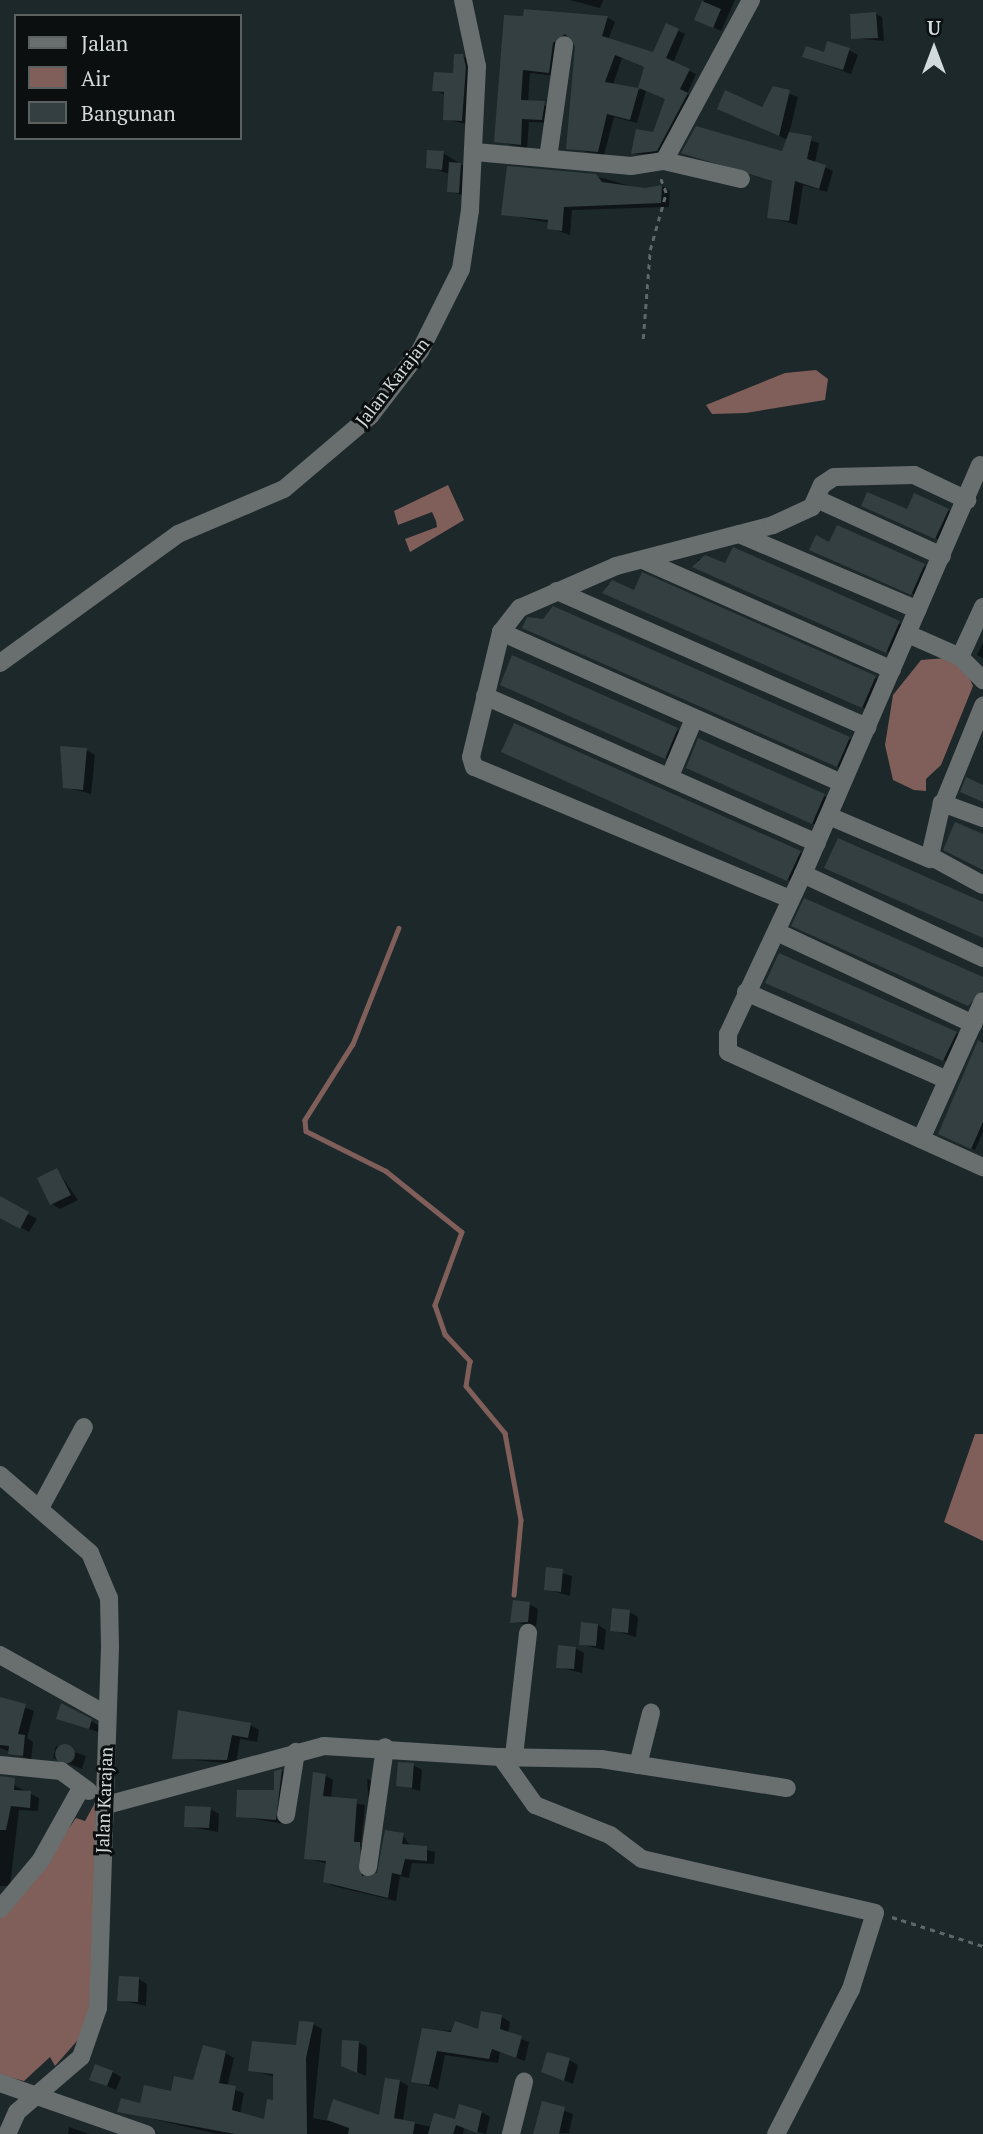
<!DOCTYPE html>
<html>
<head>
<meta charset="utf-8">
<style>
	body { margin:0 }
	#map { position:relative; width:983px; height:2134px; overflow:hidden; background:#1d282a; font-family:"PT Serif",serif }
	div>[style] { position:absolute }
	.water>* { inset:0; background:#805e59 }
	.shadow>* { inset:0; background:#0007 }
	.stream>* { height:4.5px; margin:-2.25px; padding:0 2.25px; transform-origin:2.25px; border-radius:2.25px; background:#805e59 }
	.building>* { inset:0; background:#343f41 }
	.round { border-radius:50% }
	.path>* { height:2.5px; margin-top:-1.25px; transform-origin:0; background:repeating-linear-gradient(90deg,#5e686a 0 5px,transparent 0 10px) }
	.minor>* { height:18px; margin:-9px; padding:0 9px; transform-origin:9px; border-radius:9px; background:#696e6f }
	span { translate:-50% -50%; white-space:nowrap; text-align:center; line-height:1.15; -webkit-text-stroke:6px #0b0f10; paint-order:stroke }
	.street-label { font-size:18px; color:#d3dadb }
	.legend { position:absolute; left:14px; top:14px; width:228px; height:126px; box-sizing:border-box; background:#0b0f10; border:2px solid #5b6061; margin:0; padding:9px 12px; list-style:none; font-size:21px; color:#d3dadb }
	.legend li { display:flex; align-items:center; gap:14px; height:35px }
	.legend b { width:35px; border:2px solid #5b6061 }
	.north { position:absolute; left:899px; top:14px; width:70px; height:70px; -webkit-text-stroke:5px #0b0f10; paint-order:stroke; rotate:0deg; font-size:19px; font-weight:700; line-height:28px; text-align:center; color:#d3dadb }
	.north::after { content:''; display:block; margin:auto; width:24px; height:32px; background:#d3dadb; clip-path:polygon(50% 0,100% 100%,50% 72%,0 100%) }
</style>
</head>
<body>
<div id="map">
	<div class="water">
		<i style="clip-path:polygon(816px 370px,828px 379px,825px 400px,746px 413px,712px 414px,706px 405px,785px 373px)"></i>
		<i style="clip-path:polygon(448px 485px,464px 520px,410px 552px,405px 539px,437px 527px,436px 521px,432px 512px,398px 525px,394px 511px)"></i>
		<i style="clip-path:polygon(946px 658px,965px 668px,973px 686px,941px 765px,926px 779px,926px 791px,914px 790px,893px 780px,885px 745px,893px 695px,921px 660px)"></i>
		<i style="clip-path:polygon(975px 1434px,983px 1434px,983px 1541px,944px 1522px)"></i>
		<i style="clip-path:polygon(96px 1801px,93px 1986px,84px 2033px,55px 2066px,50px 2057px,24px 2081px,0 2075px,0 1912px,31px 1883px,76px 1818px,85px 1821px)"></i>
	</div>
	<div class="shadow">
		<i style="clip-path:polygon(570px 0,603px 0,600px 8px)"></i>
		<i style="clip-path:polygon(704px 0,735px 0,721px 31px,696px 19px)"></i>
		<i style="clip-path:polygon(evenodd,525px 10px,608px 18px,615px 22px,608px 40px,654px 54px,667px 25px,685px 34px,673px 63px,696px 74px,687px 94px,694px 98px,664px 154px,633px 154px,654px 133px,667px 99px,646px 91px,637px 123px,614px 117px,604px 155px,568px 148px,577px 45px,571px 38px,556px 76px,530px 73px,528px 102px,551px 107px,549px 123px,529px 122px,527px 148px,496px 141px,525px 10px,622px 58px,646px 68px,640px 90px,613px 85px,622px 58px)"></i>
		<i style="clip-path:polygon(876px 14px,882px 17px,884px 41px,853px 38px)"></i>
		<i style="clip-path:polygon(849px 50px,858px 55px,851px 74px,804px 57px)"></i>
		<i style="clip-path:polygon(462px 56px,471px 61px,471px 125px,444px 119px,446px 95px,434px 90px,455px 75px)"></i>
		<i style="clip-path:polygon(774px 88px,798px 97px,789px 134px,819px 143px,815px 163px,833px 171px,827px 192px,803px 185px,797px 225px,769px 217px,774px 182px,683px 153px,783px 153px,788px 140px,728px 113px,763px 109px)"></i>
		<i style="clip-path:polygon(443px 153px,469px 169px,468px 197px,449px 191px,450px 174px,427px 167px)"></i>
		<i style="clip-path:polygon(595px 176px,645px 190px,662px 186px,670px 191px,669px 207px,572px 210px,570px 235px,549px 228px,550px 223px,503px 214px)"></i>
		<i style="clip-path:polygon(866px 508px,948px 510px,951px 512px,940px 540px)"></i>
		<i style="clip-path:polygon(830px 544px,924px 566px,928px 568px,916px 595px,815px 552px)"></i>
		<i style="clip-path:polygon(698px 559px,726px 565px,903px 625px,891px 653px,698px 568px)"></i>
		<i style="clip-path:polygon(643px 575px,879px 680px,866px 709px,604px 592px,608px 584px,635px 592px)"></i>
		<i style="clip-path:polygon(528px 629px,849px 739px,853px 741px,841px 768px)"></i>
		<i style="clip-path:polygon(983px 643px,983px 658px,977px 655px)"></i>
		<i style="clip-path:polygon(506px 687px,677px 730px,680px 732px,669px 759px)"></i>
		<i style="clip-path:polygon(699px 740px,828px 798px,816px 825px,692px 769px)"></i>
		<i style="clip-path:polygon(86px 750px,95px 755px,91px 794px,65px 787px)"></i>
		<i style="clip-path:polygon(506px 753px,800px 852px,803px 855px,791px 881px)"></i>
		<i style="clip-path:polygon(770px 984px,956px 1033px,960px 1035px,948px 1062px)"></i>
		<i style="clip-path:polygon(983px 1039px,983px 1132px,975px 1150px,940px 1134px)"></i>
		<i style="clip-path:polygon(57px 1170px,78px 1200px,60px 1209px,52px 1204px)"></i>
		<i style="clip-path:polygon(0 1198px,37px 1219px,29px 1232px,0 1216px)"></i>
		<i style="clip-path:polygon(548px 1569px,572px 1576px,570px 1596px,546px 1589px)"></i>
		<i style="clip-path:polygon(529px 1604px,538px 1609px,536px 1626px,512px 1622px)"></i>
		<i style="clip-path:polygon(629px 1612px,638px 1617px,636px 1637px,612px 1630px)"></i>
		<i style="clip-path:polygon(598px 1625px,606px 1630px,604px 1650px,580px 1644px)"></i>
		<i style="clip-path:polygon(575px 1648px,584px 1653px,582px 1673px,558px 1667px)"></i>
		<i style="clip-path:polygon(0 1698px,34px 1711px,27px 1738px,33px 1742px,31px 1760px,0 1748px)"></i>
		<i style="clip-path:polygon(62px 1705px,100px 1726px,98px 1732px,59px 1718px)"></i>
		<i style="clip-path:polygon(250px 1725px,259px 1730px,257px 1742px,240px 1739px,236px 1764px,174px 1758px)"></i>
		<i style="clip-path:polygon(56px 1746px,86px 1756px,82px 1769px,53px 1758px)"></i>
		<i style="clip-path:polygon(413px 1765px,422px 1770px,420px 1791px,398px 1785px)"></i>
		<i style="clip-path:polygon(282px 1771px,289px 1775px,284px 1824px,238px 1816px,276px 1792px)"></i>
		<i style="clip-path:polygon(325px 1775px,333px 1780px,331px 1799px,365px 1805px,361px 1845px,368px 1849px,369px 1877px,379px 1875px,403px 1835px,410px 1846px,435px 1852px,434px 1864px,412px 1863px,409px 1878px,400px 1876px,396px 1901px,333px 1886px,325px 1881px,327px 1864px,306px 1858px)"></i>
		<i style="clip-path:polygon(0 1778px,39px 1798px,38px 1811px,19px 1810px,10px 1886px,0 1886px)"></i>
		<i style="clip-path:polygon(367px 1779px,372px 1781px,370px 1798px,368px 1796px)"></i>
		<i style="clip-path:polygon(210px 1809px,219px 1814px,218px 1832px,186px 1826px)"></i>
		<i style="clip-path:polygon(139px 1979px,147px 1984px,146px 2006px,119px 2000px)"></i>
		<i style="clip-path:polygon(502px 2017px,510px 2022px,508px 2034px,529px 2042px,525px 2061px,500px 2052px,498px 2063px,445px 2055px,438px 2089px,413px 2081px,424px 2030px,479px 2031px)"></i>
		<i style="clip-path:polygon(313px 2024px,322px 2029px,313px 2118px,328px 2121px,334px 2102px,381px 2117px,400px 2081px,408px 2086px,403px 2121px,432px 2127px,482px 2112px,490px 2117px,486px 2134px,464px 2128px,463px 2134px,217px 2134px,119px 2111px,194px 2082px,225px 2053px,234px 2058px,227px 2087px,244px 2093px,240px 2114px,265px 2121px,275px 2103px,275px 2077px,250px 2070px,298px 2047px)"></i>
		<i style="clip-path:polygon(358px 2042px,367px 2047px,366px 2076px,352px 2070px)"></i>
		<i style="clip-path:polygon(569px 2060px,578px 2065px,573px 2084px,543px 2071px)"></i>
		<i style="clip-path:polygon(112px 2072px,121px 2077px,116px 2090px,91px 2079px)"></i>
		<i style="clip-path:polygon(544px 2103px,573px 2114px,569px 2133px,535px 2134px)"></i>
		<i style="clip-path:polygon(69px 2127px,89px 2134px,68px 2134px)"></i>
	</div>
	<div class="stream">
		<i style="left:399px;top:928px;width:125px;rotate:111.6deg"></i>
		<i style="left:353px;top:1044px;width:90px;rotate:122.3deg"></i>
		<i style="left:305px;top:1120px;width:11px;rotate:85deg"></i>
		<i style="left:306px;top:1131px;width:89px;rotate:26.6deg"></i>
		<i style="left:386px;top:1171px;width:97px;rotate:38.8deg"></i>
		<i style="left:462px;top:1232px;width:78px;rotate:110.3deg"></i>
		<i style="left:435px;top:1305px;width:31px;rotate:71deg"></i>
		<i style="left:445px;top:1334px;width:37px;rotate:47deg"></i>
		<i style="left:470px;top:1361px;width:25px;rotate:99deg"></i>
		<i style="left:466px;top:1386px;width:61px;rotate:50.3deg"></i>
		<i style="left:505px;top:1433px;width:88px;rotate:79.6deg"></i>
		<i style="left:521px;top:1520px;width:75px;rotate:95.3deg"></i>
	</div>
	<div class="building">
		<i style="clip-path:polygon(702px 1px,721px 9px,713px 28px,694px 20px)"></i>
		<i style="clip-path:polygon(evenodd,524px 9px,608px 16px,602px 36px,653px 52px,666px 23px,679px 29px,666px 58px,690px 69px,680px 89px,688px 93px,657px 151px,631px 154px,636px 129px,653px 132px,665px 99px,639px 88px,630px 120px,607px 114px,598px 152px,566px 149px,575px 46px,565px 34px,553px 43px,549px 73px,523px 70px,521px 100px,545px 101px,542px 120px,522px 119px,521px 145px,494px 142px,504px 15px,523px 16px,524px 9px,615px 55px,644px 67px,638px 88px,605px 82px,615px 55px)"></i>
		<i style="clip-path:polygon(876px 12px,878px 38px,851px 39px,850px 14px)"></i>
		<i style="clip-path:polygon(827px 41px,850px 48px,843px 70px,802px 57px,806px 46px,824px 52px)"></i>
		<i style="clip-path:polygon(454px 54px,463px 54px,466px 67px,462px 121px,443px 120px,444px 92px,432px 91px,434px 72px,453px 73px)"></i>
		<i style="clip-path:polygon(773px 86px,790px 90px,779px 136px,717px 109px,725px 90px,762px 107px)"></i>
		<i style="clip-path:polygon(696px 126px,782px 151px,789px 132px,812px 136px,807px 159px,826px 165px,819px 189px,795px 181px,789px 221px,767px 218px,772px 181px,681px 153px)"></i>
		<i style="clip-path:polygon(427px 150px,444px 151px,442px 170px,426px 168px)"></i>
		<i style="clip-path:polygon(449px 162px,461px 163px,459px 193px,447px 192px)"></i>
		<i style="clip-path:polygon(507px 166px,596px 174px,602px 182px,645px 188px,662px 185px,661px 203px,564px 207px,562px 231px,547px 229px,548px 220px,501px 215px)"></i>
		<i style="clip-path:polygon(867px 492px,907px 509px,914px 493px,949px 509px,935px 539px,861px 506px)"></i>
		<i style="clip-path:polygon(837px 525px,925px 564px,911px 595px,809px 550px,816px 535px,829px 542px)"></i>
		<i style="clip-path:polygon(733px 547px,900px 621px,886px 653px,692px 567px,705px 555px,725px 563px)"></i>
		<i style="clip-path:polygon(642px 572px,876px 676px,862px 708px,602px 593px,612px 580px,634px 590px)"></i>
		<i style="clip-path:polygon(553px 606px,850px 737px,837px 767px,522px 628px,527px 617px,543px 619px)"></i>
		<i style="clip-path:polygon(512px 655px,678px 728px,665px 759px,500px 685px)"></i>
		<i style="clip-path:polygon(514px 723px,801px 851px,787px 881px,501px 752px)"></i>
		<i style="clip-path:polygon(698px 738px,825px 794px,812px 824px,686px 768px)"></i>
		<i style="clip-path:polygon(60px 746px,87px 748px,83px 790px,63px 788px)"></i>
		<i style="clip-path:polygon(966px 777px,983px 785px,983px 802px,960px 792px)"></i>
		<i style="clip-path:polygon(955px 822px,983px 834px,983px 870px,943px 850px)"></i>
		<i style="clip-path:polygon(838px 838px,983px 902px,983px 938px,824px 868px)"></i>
		<i style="clip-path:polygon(804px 898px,983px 977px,983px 990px,968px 1006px,791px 926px)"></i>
		<i style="clip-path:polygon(779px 953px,957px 1032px,943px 1061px,765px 983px)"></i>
		<i style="clip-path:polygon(978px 1040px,983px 1043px,983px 1122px,971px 1149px,938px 1134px)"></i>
		<i style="clip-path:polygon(57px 1168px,71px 1195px,50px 1205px,37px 1178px)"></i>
		<i style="clip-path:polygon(0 1196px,29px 1212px,20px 1229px,0 1218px)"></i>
		<i style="clip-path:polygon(546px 1567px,563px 1569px,561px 1592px,544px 1590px)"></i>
		<i style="clip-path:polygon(513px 1600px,530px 1602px,528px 1622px,510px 1623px)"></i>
		<i style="clip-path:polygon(612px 1608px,630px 1610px,628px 1633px,610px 1631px)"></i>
		<i style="clip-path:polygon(581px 1622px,598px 1624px,596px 1646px,579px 1645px)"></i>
		<i style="clip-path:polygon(558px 1645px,576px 1647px,574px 1669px,556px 1668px)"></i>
		<i style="clip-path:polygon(0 1697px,26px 1704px,18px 1734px,25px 1735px,23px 1756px,8px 1754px,9px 1746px,0 1745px)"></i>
		<i style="clip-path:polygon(61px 1703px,92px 1719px,89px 1729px,56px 1719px)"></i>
		<i style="clip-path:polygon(178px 1710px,251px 1723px,248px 1738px,232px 1735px,227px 1760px,172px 1759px)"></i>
		<i class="round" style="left:55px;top:1744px;width:20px;height:20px"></i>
		<i style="clip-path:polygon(398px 1762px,414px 1763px,412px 1788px,396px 1786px)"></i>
		<i style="clip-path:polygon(282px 1769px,276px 1820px,236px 1817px,237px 1790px,274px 1790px,274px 1771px)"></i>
		<i style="clip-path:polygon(313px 1772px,326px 1774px,323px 1796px,357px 1799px,354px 1842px,360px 1842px,362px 1876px,377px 1873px,385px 1830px,404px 1833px,402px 1844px,427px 1846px,427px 1861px,405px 1859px,401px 1875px,392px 1873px,388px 1898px,323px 1882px,326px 1861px,304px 1859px)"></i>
		<i style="clip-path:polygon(0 1776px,15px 1778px,14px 1790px,31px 1791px,30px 1808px,11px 1806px,6px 1830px,0 1830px)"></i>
		<i style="clip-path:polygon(185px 1806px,211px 1807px,209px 1828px,184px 1827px)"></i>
		<i style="clip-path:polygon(119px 1976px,139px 1977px,138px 2002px,117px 2001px)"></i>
		<i style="clip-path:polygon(481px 2011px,502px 2015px,500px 2029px,522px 2036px,516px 2058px,492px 2049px,489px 2059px,437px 2051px,429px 2085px,411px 2082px,422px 2028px,451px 2032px,455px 2021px,478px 2029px)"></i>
		<i style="clip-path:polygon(299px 2021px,314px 2022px,306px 2058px,307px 2134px,235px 2134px,117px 2112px,121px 2098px,140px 2103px,144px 2085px,171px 2091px,174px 2076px,193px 2080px,203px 2045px,226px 2051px,219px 2083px,236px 2086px,232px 2110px,264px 2119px,267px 2099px,273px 2100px,273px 2074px,248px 2071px,252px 2041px,296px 2045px)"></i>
		<i style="clip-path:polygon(342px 2040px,359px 2041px,357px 2073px,341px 2066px)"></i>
		<i style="clip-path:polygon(547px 2052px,570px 2058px,564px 2081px,541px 2072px)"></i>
		<i style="clip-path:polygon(95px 2064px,113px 2071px,107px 2086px,89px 2080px)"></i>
		<i style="clip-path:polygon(385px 2078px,400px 2080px,394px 2118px,415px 2122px,413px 2134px,348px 2134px,349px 2128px,327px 2120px,333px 2099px,379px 2115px)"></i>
		<i style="clip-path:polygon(542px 2101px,565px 2107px,559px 2134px,533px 2134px)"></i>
		<i style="clip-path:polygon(459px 2104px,482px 2111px,477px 2133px,456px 2125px,453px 2134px,428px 2134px,434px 2113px,455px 2119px)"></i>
	</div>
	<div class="path">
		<i style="left:643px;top:339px;width:89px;rotate:-85.5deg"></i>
		<i style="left:650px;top:250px;width:59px;rotate:-74.3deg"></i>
		<i style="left:666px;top:193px;width:17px;rotate:-111deg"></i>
		<i style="left:892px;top:1917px;width:96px;rotate:17.7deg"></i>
	</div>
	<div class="minor">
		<i style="left:475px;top:152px;width:157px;rotate:5.1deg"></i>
		<i style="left:631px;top:166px;width:33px;rotate:-9deg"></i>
		<i style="left:664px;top:161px;width:183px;rotate:-61.6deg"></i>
		<i style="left:548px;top:158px;width:114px;rotate:-81.9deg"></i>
		<i style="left:664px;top:161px;width:79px;rotate:13.2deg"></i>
		<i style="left:980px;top:465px;width:446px;rotate:113.4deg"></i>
		<i style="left:803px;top:874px;width:199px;rotate:25deg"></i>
		<i style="left:819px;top:500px;width:135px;rotate:24.5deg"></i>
		<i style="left:739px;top:534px;width:194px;rotate:23deg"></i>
		<i style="left:643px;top:560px;width:272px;rotate:23.8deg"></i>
		<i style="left:557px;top:591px;width:339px;rotate:23.7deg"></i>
		<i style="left:501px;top:632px;width:373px;rotate:23.9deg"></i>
		<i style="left:908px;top:634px;width:57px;rotate:23.9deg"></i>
		<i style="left:960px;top:657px;width:33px;rotate:45deg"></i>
		<i style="left:960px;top:657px;width:55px;rotate:-65.3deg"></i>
		<i style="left:0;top:663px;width:220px;rotate:-35.9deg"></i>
		<i style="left:178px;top:534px;width:115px;rotate:-23deg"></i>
		<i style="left:284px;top:489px;width:113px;rotate:-40.3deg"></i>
		<i style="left:370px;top:416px;width:82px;rotate:-52.4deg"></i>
		<i style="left:420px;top:351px;width:92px;rotate:-63.4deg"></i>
		<i style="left:461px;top:269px;width:60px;rotate:-81.3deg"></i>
		<i style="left:470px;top:210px;width:144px;rotate:-87.2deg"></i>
		<i style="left:477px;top:66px;width:67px;rotate:-102deg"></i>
		<i style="left:485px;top:696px;width:363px;rotate:23.9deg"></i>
		<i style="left:670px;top:776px;width:62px;rotate:-67.2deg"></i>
		<i style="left:944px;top:802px;width:104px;rotate:-67.9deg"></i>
		<i style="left:829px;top:816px;width:110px;rotate:23.1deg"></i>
		<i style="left:983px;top:818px;width:44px;rotate:-159.9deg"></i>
		<i style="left:942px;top:803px;width:54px;rotate:102.8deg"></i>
		<i style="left:930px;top:856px;width:60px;rotate:28.7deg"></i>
		<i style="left:803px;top:874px;width:177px;rotate:115.1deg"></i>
		<i style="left:728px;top:1034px;width:18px;rotate:90deg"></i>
		<i style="left:728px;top:1052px;width:280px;rotate:24.3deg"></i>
		<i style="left:790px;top:899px;width:342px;rotate:-157.3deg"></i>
		<i style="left:474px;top:767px;width:10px;rotate:-107deg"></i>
		<i style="left:471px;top:757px;width:129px;rotate:-76.5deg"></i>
		<i style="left:501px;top:632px;width:31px;rotate:-52deg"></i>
		<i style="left:520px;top:608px;width:105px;rotate:-23.6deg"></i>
		<i style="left:616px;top:566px;width:162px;rotate:-14.6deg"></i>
		<i style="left:773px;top:525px;width:43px;rotate:-24.8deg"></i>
		<i style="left:812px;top:507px;width:24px;rotate:-66deg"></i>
		<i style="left:822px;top:485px;width:14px;rotate:-34deg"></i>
		<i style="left:834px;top:477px;width:80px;rotate:-1.4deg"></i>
		<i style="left:914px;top:475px;width:59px;rotate:25.3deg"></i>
		<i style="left:777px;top:932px;width:217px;rotate:25.1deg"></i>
		<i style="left:746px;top:992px;width:219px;rotate:23.6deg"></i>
		<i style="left:921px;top:1139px;width:151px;rotate:-65.8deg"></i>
		<i style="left:0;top:1475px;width:119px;rotate:40.9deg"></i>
		<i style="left:90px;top:1553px;width:49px;rotate:67.1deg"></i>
		<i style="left:109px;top:1598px;width:49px;rotate:88.8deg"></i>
		<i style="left:110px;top:1647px;width:361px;rotate:91.9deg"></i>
		<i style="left:98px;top:2008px;width:52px;rotate:109.1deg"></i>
		<i style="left:81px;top:2057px;width:84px;rotate:139.3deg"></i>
		<i style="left:17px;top:2112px;width:24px;rotate:114deg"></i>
		<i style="left:40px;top:1508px;width:92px;rotate:-61.5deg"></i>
		<i style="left:0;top:1655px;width:123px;rotate:29.3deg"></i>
		<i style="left:514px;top:1756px;width:124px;rotate:-83.5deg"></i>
		<i style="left:501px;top:1757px;width:100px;rotate:1.1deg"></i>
		<i style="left:601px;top:1759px;width:188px;rotate:8.9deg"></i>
		<i style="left:0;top:1765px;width:61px;rotate:5.6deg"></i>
		<i style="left:61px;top:1771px;width:34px;rotate:36deg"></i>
		<i style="left:638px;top:1765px;width:54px;rotate:-76deg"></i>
		<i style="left:103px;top:1806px;width:229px;rotate:-15.2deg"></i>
		<i style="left:324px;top:1746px;width:177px;rotate:3.6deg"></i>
		<i style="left:501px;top:1757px;width:59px;rotate:54.7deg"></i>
		<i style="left:535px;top:1805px;width:81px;rotate:21.8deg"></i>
		<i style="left:610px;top:1835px;width:40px;rotate:37deg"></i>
		<i style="left:642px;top:1859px;width:239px;rotate:13deg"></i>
		<i style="left:875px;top:1913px;width:80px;rotate:107.5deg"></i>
		<i style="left:851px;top:1989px;width:163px;rotate:117.3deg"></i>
		<i style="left:286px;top:1815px;width:64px;rotate:-81deg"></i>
		<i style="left:368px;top:1867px;width:121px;rotate:-81.9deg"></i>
		<i style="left:0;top:1909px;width:64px;rotate:-50.1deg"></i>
		<i style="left:41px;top:1860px;width:80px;rotate:-60.9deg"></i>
		<i style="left:0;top:2083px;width:155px;rotate:19.3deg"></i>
		<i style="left:511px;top:2134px;width:54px;rotate:-76deg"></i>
	</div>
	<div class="street-label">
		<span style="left:392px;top:382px;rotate:-52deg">Jalan Karajan</span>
		<span style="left:104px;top:1800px;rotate:-88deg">Jalan Karajan</span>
	</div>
	<ul class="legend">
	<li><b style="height:9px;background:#696e6f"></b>Jalan</li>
	<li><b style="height:19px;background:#805e59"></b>Air</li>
	<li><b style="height:19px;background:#343f41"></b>Bangunan</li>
	</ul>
	<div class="north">U</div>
</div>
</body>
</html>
